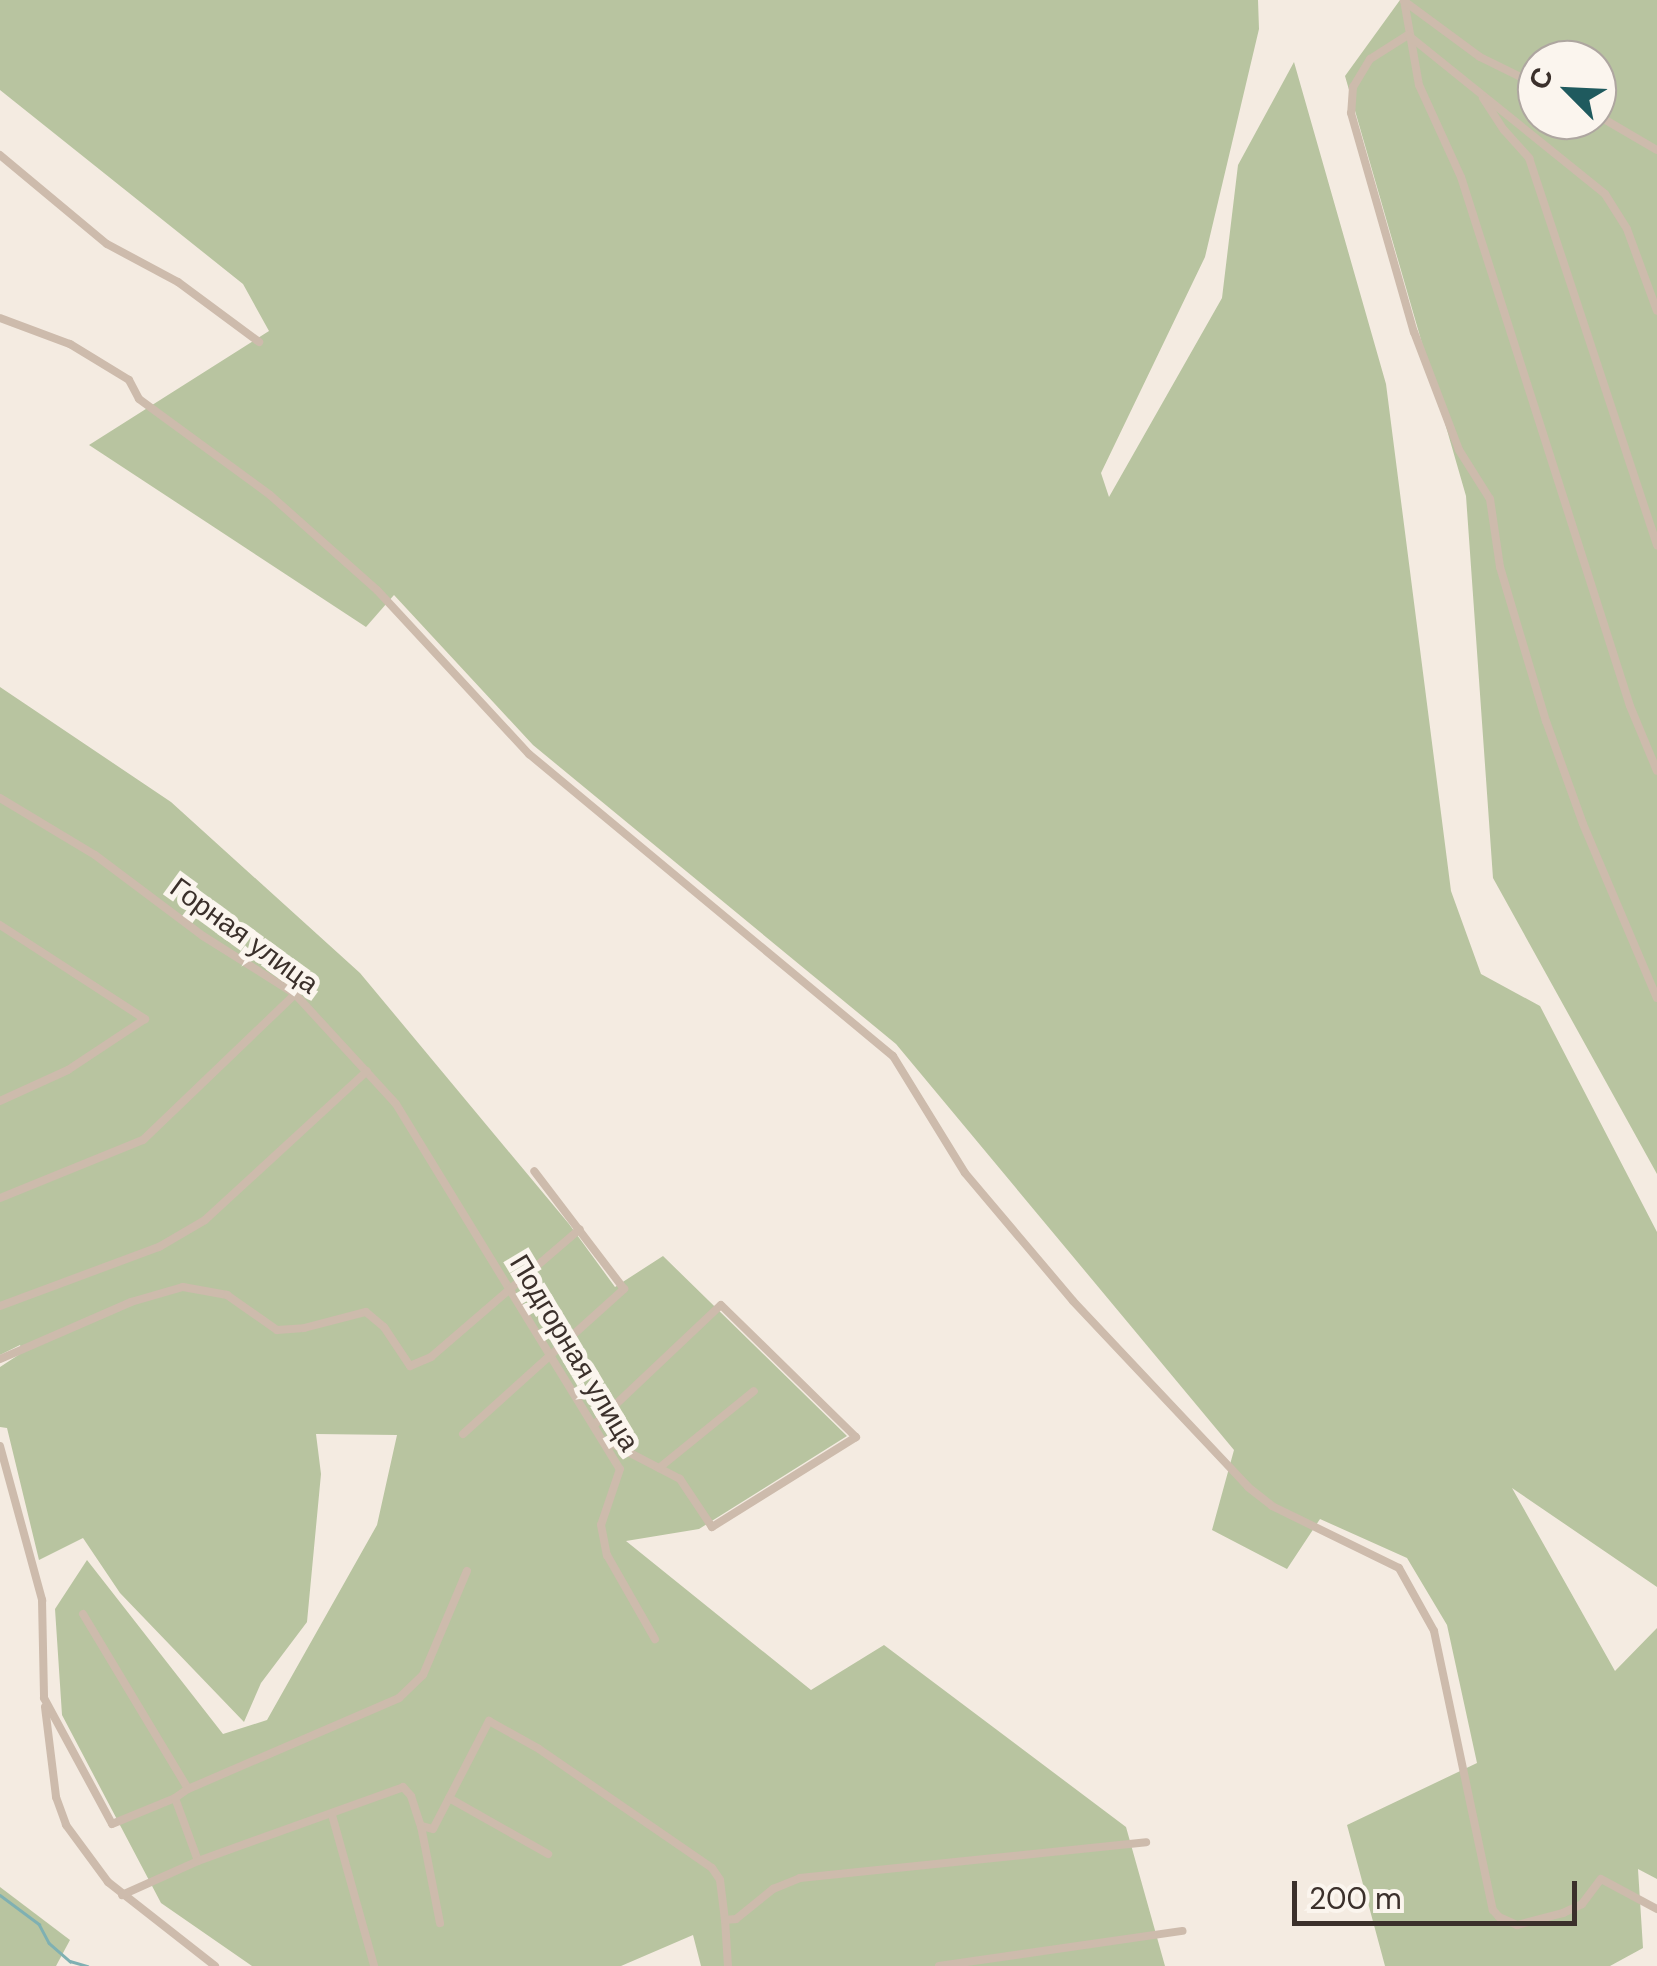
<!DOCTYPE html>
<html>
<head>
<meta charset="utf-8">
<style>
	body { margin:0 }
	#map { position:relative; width:1657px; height:1966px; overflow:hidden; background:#f4ebe1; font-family:"DM Sans",sans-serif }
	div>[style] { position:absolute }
	.green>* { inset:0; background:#b8c4a0 }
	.stream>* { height:2.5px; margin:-1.25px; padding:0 1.25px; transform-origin:1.25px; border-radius:1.25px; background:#7fb0b2 }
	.street>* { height:8px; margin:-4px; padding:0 4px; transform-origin:4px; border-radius:4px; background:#cdbbac }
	span { translate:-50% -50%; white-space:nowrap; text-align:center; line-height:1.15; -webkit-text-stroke:10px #fbf5ee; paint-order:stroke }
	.street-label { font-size:28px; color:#3b302b }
	.north { position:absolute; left:1517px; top:40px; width:100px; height:100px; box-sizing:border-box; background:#fbf5ee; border:2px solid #aea6a0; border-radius:50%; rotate:294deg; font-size:28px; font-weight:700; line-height:40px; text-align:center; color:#3b302b }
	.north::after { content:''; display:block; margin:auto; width:35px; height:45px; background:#1f5a5e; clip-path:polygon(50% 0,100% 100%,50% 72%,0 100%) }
	.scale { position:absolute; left:1292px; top:1881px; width:285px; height:45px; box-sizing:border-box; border:5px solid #3b302b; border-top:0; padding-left:12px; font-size:30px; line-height:35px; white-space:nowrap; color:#3b302b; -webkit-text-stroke:8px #fbf5ee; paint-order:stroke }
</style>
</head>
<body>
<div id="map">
	<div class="green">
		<i style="clip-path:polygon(0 0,1258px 0,1259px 29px,1205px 257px,1101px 473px,1109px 497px,1222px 298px,1238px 165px,1294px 62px,1386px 384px,1451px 891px,1481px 974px,1540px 1006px,1657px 1232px,1657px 1587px,1512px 1488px,1615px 1671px,1657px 1628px,1657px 1879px,1638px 1869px,1643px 1948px,1610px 1966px,1385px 1966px,1347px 1825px,1477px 1763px,1447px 1625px,1407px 1558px,1320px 1519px,1287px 1569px,1212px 1530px,1234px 1450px,896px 1044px,533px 745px,394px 595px,366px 627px,89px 445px,269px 331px,243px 284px,0 90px)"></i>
		<i style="clip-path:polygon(evenodd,1400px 0,1657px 0,1657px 1174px,1493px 878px,1466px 496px,1345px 76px,1400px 0,1537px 60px,1597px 60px,1597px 120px,1537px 120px,1537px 60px)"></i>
		<i style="clip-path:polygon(0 687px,171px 802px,360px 973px,569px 1224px,615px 1287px,663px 1256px,847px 1436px,699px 1529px,626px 1541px,811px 1690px,884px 1645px,1126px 1827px,1165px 1966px,701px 1966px,693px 1935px,621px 1966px,252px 1966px,161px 1903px,62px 1715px,55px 1609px,87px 1560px,223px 1734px,267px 1720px,377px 1525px,397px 1435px,316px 1434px,321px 1474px,307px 1622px,261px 1683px,244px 1722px,120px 1593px,83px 1538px,39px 1560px,7px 1428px,0 1427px,0 1367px,23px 1352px,20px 1345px,0 1355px)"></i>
		<i style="clip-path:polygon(0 1887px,70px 1940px,56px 1966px,0 1966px)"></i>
	</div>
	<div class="stream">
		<i style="left:0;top:1895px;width:49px;rotate:36.6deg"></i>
		<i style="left:39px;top:1924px;width:21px;rotate:62deg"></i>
		<i style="left:49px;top:1943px;width:28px;rotate:41deg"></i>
		<i style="left:70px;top:1961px;width:18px;rotate:16deg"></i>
	</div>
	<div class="street">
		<i style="left:1404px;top:0;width:86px;rotate:80deg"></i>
		<i style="left:1419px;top:85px;width:101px;rotate:65.5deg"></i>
		<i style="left:1461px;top:177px;width:555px;rotate:72.28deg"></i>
		<i style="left:1630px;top:706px;width:70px;rotate:67.4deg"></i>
		<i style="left:1404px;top:1px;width:94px;rotate:36.4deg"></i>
		<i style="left:1480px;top:57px;width:64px;rotate:26.2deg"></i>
		<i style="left:1408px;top:35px;width:45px;rotate:147.7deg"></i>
		<i style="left:1370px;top:59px;width:33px;rotate:121deg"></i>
		<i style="left:1353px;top:87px;width:26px;rotate:94deg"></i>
		<i style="left:1351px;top:113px;width:228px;rotate:74deg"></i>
		<i style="left:1414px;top:332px;width:126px;rotate:69.1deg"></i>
		<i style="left:1459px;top:450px;width:58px;rotate:57.7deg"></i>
		<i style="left:1490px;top:499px;width:69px;rotate:81.6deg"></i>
		<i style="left:1500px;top:567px;width:161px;rotate:73.4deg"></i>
		<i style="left:1546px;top:721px;width:109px;rotate:70.2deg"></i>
		<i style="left:1583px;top:824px;width:189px;rotate:67deg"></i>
		<i style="left:1408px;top:35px;width:253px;rotate:38.9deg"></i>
		<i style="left:1605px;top:194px;width:41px;rotate:57.8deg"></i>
		<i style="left:1627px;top:229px;width:87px;rotate:69.9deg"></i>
		<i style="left:1483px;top:98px;width:38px;rotate:57deg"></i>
		<i style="left:1504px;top:130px;width:38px;rotate:48deg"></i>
		<i style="left:1529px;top:158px;width:408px;rotate:71.7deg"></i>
		<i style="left:1597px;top:115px;width:69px;rotate:30.3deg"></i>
		<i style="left:0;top:155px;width:139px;rotate:39.8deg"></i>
		<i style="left:107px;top:244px;width:81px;rotate:28.2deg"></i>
		<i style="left:178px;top:282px;width:101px;rotate:36.5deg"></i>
		<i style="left:0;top:318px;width:75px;rotate:20.4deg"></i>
		<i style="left:70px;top:344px;width:69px;rotate:31.4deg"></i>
		<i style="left:129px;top:380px;width:21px;rotate:62deg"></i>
		<i style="left:139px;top:399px;width:162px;rotate:36.2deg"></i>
		<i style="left:270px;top:495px;width:143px;rotate:41.6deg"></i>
		<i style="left:377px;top:590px;width:224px;rotate:47.2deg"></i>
		<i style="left:529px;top:754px;width:473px;rotate:39.7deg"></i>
		<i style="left:893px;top:1056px;width:137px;rotate:58.4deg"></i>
		<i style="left:965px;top:1173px;width:167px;rotate:49.8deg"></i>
		<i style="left:1073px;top:1301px;width:255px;rotate:46.7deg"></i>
		<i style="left:1248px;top:1487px;width:31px;rotate:38deg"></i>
		<i style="left:1272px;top:1506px;width:141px;rotate:26deg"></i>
		<i style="left:1399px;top:1568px;width:72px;rotate:60.9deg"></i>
		<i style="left:1434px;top:1631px;width:285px;rotate:78.1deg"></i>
		<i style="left:1493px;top:1910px;width:9px;rotate:49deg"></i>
		<i style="left:1499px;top:1917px;width:20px;rotate:24deg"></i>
		<i style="left:1517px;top:1925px;width:48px;rotate:-14.6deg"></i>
		<i style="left:1563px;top:1913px;width:21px;rotate:-25deg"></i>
		<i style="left:1582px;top:1904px;width:31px;rotate:-53deg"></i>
		<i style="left:1601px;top:1879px;width:64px;rotate:28.2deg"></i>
		<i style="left:0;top:798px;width:111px;rotate:31deg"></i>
		<i style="left:95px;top:855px;width:135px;rotate:36.9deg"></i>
		<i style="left:203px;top:936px;width:109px;rotate:32.2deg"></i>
		<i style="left:295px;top:994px;width:149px;rotate:47.4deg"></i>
		<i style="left:396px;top:1104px;width:428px;rotate:58.5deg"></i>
		<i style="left:620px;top:1469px;width:59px;rotate:108.7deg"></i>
		<i style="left:601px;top:1525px;width:31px;rotate:79deg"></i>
		<i style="left:607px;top:1555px;width:97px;rotate:60.3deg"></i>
		<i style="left:0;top:925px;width:173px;rotate:33deg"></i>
		<i style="left:145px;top:1019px;width:92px;rotate:146.5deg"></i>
		<i style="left:68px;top:1070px;width:75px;rotate:155.5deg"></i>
		<i style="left:0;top:1198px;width:154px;rotate:-22.1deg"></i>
		<i style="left:143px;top:1140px;width:211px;rotate:-43.8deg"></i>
		<i style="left:0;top:1306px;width:170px;rotate:-20.4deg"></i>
		<i style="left:159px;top:1247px;width:53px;rotate:-30.4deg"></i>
		<i style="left:205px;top:1220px;width:220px;rotate:-42.6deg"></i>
		<i style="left:0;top:1359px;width:143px;rotate:-23.5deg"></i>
		<i style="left:131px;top:1302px;width:54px;rotate:-16.1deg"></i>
		<i style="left:183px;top:1287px;width:45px;rotate:10.3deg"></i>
		<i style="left:227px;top:1295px;width:61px;rotate:35deg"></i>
		<i style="left:277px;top:1330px;width:27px;rotate:-4deg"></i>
		<i style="left:304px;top:1328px;width:64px;rotate:-14.5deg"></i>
		<i style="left:366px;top:1312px;width:23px;rotate:40deg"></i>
		<i style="left:384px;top:1327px;width:47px;rotate:56.3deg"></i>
		<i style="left:410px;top:1366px;width:23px;rotate:-23deg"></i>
		<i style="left:431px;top:1357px;width:196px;rotate:-40.7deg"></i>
		<i style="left:595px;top:1424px;width:173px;rotate:-43.4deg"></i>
		<i style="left:721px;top:1305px;width:189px;rotate:44.4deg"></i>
		<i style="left:856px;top:1437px;width:170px;rotate:148deg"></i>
		<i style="left:712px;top:1527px;width:58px;rotate:-123.7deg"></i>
		<i style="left:680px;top:1479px;width:82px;rotate:-152.5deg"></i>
		<i style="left:463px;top:1434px;width:217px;rotate:-42deg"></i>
		<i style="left:624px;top:1289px;width:148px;rotate:-127.3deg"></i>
		<i style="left:0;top:1446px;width:160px;rotate:74.7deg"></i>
		<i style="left:42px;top:1600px;width:98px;rotate:88.8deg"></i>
		<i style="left:44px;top:1698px;width:143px;rotate:61.6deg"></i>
		<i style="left:112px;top:1824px;width:68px;rotate:-22.4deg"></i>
		<i style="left:175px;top:1798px;width:67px;rotate:69.9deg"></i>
		<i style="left:198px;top:1861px;width:218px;rotate:-19.8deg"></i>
		<i style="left:403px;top:1787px;width:12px;rotate:48deg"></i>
		<i style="left:411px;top:1796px;width:32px;rotate:72deg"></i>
		<i style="left:421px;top:1826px;width:12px;rotate:14deg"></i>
		<i style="left:433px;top:1829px;width:122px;rotate:-62.6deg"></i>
		<i style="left:489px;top:1721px;width:57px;rotate:29.2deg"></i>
		<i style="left:539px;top:1749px;width:210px;rotate:34.5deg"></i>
		<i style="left:712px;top:1868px;width:14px;rotate:56deg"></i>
		<i style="left:720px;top:1880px;width:40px;rotate:82.9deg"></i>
		<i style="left:659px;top:1468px;width:122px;rotate:-39deg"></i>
		<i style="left:83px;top:1614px;width:204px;rotate:59deg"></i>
		<i style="left:45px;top:1707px;width:91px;rotate:83deg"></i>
		<i style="left:56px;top:1797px;width:30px;rotate:70deg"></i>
		<i style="left:66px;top:1825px;width:71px;rotate:53.6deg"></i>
		<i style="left:108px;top:1882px;width:136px;rotate:38.1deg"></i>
		<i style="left:175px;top:1798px;width:16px;rotate:-35deg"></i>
		<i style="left:188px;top:1789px;width:230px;rotate:-23.3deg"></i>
		<i style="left:399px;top:1698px;width:33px;rotate:-44deg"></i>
		<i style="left:423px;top:1675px;width:113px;rotate:-67.1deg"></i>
		<i style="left:449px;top:1798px;width:114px;rotate:29.5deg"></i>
		<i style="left:332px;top:1815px;width:156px;rotate:74.4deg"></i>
		<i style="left:421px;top:1826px;width:99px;rotate:78.9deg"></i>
		<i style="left:122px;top:1895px;width:83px;rotate:-24.1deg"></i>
		<i style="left:728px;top:1966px;width:46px;rotate:-93.7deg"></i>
		<i style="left:725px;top:1920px;width:11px;rotate:-5deg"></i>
		<i style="left:736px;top:1919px;width:48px;rotate:-39deg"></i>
		<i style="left:773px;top:1889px;width:29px;rotate:-22deg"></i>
		<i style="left:800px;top:1878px;width:348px;rotate:-5.9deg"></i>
		<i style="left:939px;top:1966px;width:246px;rotate:-8.2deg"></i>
	</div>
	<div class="street-label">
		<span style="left:244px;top:936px;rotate:36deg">Горная улица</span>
		<span style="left:574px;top:1353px;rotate:59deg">Подгорная улица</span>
	</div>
	<div class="north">С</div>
	<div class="scale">200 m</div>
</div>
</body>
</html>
